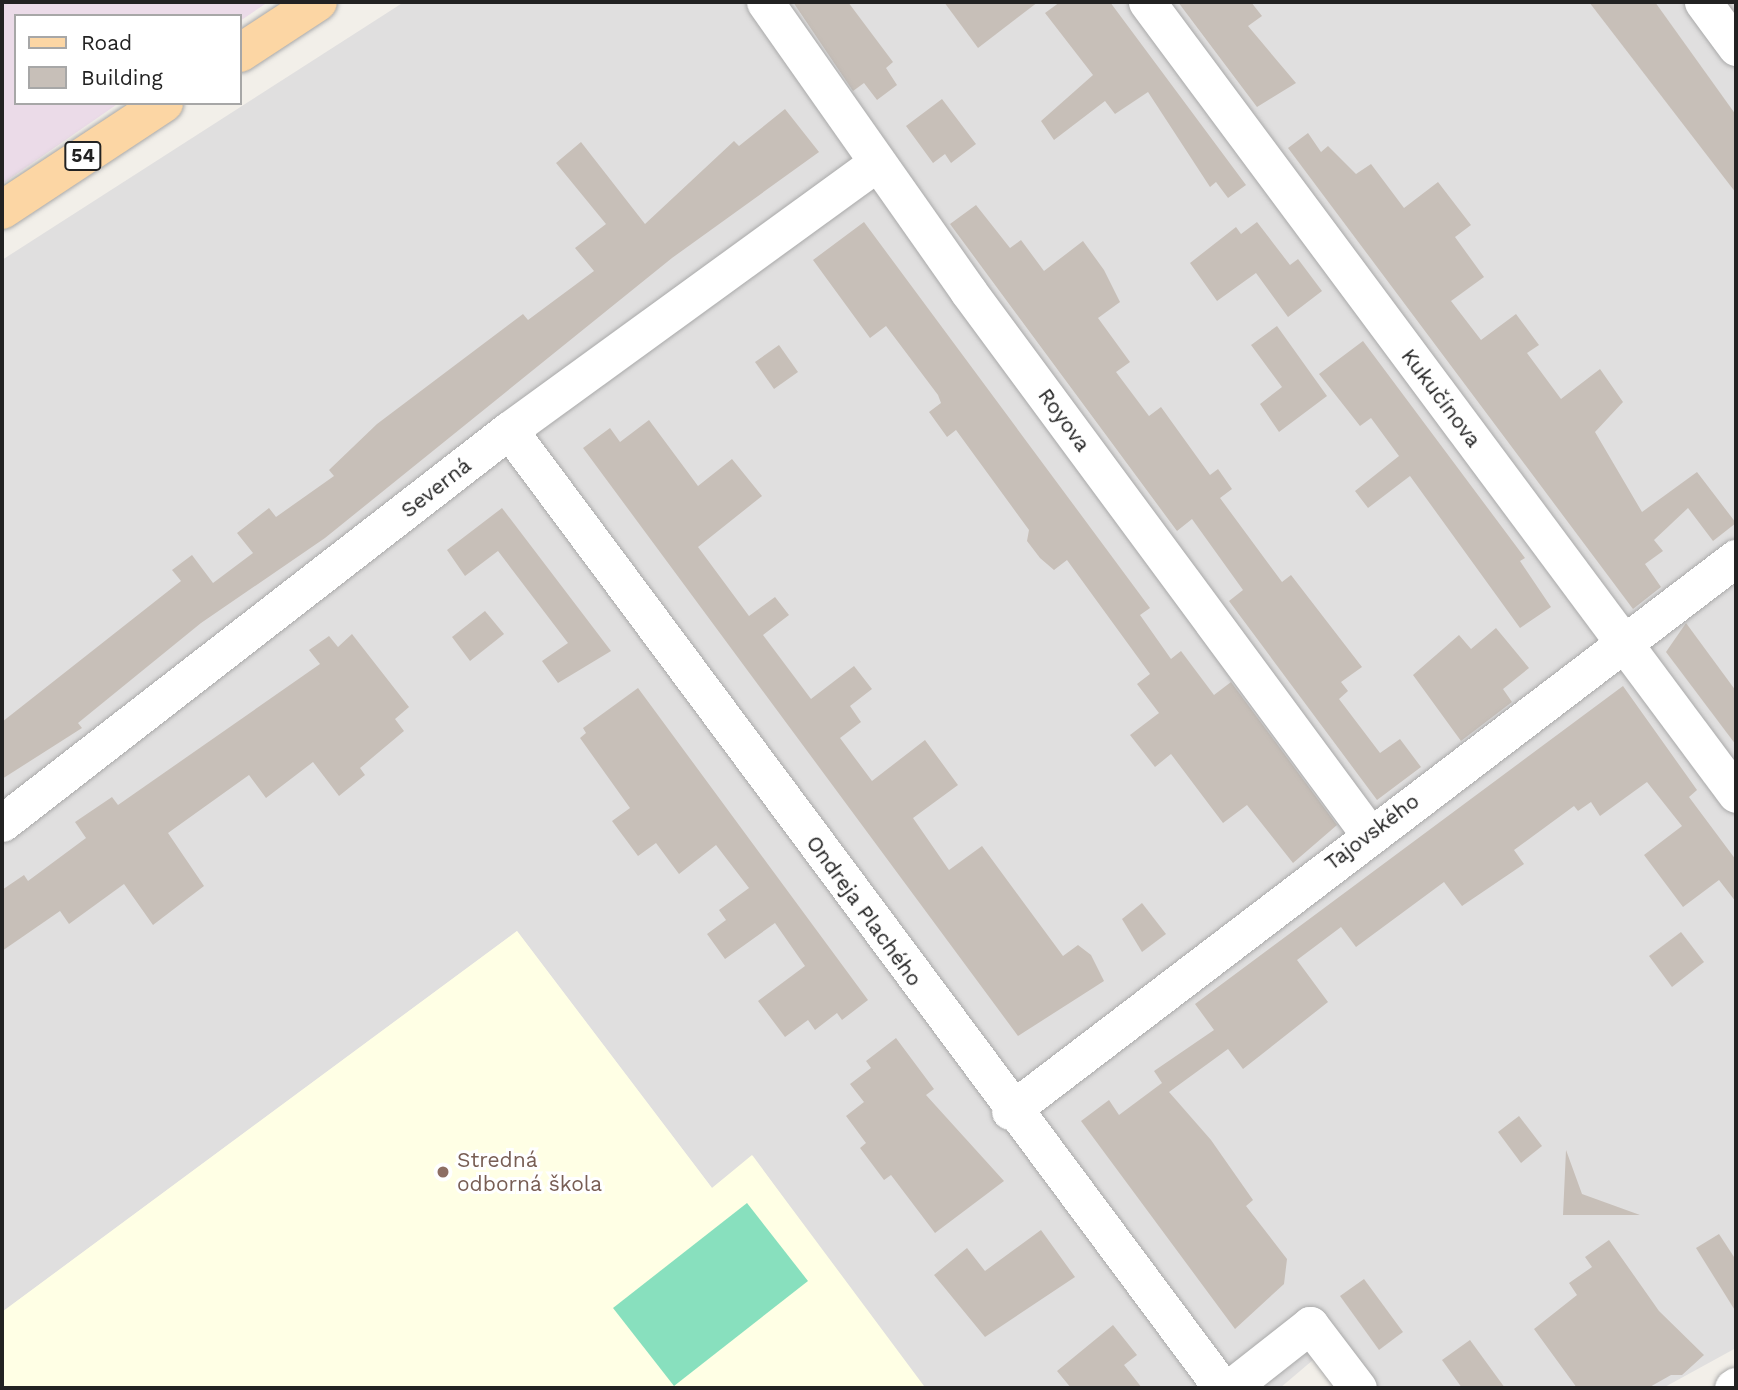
<!DOCTYPE html>
<html>
<head>
<meta charset="utf-8">
<style>
	body { margin:0 }
	#map { position:relative; width:1738px; height:1390px; overflow:hidden; background:#f2efe9; font-family:"Work Sans",sans-serif }
	div>[style] { position:absolute }
	.residential>* { inset:0; background:#e0dfdf }
	.industrial>* { inset:0; background:#ebdbe8 }
	.education>* { inset:0; background:#ffffe5 }
	.pitch>* { inset:0; background:#88e0be }
	.building>* { inset:0; background:#c7bfb8 }
	.roads { filter:drop-shadow(0 0 2px #a9a9a9) drop-shadow(0 0 2px #a9a9a9) }
	.minor>* { height:37px; margin:-18.5px; padding:0 18.5px; transform-origin:18.5px; border-radius:18.5px; background:#fff }
	.major>* { height:38px; margin:-19px; padding:0 19px; transform-origin:19px; border-radius:19px; background:#fcd6a4 }
	.dots>* { width:19px; height:19px; translate:-50% -50%; box-sizing:border-box; border:4px solid #fff; border-radius:50% }
	span { translate:-50% -50%; white-space:nowrap; text-align:center; line-height:1.15; -webkit-text-stroke:6px #fff; paint-order:stroke }
	.shield-label span { padding:2px 5px; background:#fff; border:2px solid; border-radius:5px; -webkit-text-stroke-width:0 }
	.shield-label { font-size:19px; color:#222; font-weight:700 }
	.street-label { font-size:21px; color:#222 }
	.education-label { font-size:21px; color:#785e54 }
	.left { translate:0 -50%; text-align:left }
	.frame { position:absolute; inset:0; border:4px solid #222; pointer-events:none }
	.legend { position:absolute; left:14px; top:14px; width:228px; height:91px; box-sizing:border-box; background:#fff; border:2px solid #a7a7a7; margin:0; padding:9px 12px; list-style:none; font-size:21px; color:#222 }
	.legend li { display:flex; align-items:center; gap:14px; height:35px }
	.legend b { width:35px; border:2px solid #a7a7a7 }
</style>
</head>
<body>
<div id="map">
	<div class="residential">
		<i style="clip-path:polygon(404px 2px,1736px 2px,1736px 1348px,1663px 1388px,1377px 1388px,1340px 1337px,1280px 1388px,921px 1388px,753px 1156px,712px 1188px,517px 931px,2px 1312px,2px 260px)"></i>
	</div>
	<div class="industrial">
		<i style="clip-path:polygon(2px 2px,268px 2px,240px 21px,240px 16px,16px 16px,16px 103px,119px 103px,2px 184px)"></i>
	</div>
	<div class="education">
		<i style="clip-path:polygon(517px 931px,712px 1188px,752px 1155px,924px 1386px,2px 1388px,2px 1312px)"></i>
	</div>
	<div class="pitch">
		<i style="clip-path:polygon(747px 1203px,808px 1281px,674px 1386px,613px 1308px)"></i>
	</div>
	<div class="building">
		<i style="clip-path:polygon(793px 2px,848px 2px,893px 62px,886px 68px,897px 85px,877px 100px,864px 83px,853px 91px)"></i>
		<i style="clip-path:polygon(944px 2px,1038px 2px,978px 48px)"></i>
		<i style="clip-path:polygon(1060px 2px,1110px 2px,1246px 185px,1228px 198px,1216px 182px,1210px 187px,1148px 92px,1115px 114px,1105px 101px,1054px 140px,1041px 121px,1093px 75px,1045px 13px)"></i>
		<i style="clip-path:polygon(1178px 2px,1251px 2px,1262px 16px,1248px 26px,1296px 83px,1257px 107px)"></i>
		<i style="clip-path:polygon(1589px 2px,1655px 2px,1736px 115px,1736px 193px)"></i>
		<i style="clip-path:polygon(942px 99px,976px 144px,951px 163px,945px 154px,933px 163px,906px 126px)"></i>
		<i style="clip-path:polygon(785px 109px,819px 152px,672px 258px,325px 538px,201px 623px,78px 723px,82px 728px,2px 779px,2px 722px,181px 581px,172px 570px,192px 555px,213px 583px,253px 553px,237px 533px,269px 508px,276px 517px,334px 476px,329px 470px,377px 424px,523px 314px,528px 320px,594px 271px,575px 248px,606px 224px,556px 163px,581px 142px,645px 224px,734px 141px,739px 146px)"></i>
		<i style="clip-path:polygon(1308px 133px,1321px 152px,1328px 146px,1356px 174px,1371px 164px,1404px 208px,1438px 182px,1471px 225px,1455px 237px,1484px 277px,1451px 301px,1481px 340px,1516px 314px,1539px 345px,1527px 353px,1561px 399px,1600px 369px,1623px 402px,1595px 432px,1642px 512px,1697px 472px,1736px 523px,1713px 541px,1688px 508px,1654px 540px,1663px 551px,1645px 564px,1661px 587px,1633px 609px,1288px 148px)"></i>
		<i style="clip-path:polygon(976px 205px,1010px 248px,1021px 240px,1044px 271px,1083px 241px,1104px 270px,1120px 302px,1098px 318px,1130px 362px,1116px 372px,1149px 416px,1161px 407px,1210px 475px,1218px 469px,1232px 489px,1220px 498px,1282px 582px,1291px 575px,1362px 667px,1341px 682px,1348px 691px,1339px 699px,1380px 753px,1400px 739px,1421px 767px,1377px 800px,1229px 601px,1243px 590px,1192px 519px,1177px 531px,950px 224px)"></i>
		<i style="clip-path:polygon(864px 222px,1150px 608px,1140px 615px,1171px 659px,1181px 651px,1214px 695px,1231px 682px,1337px 825px,1293px 863px,1247px 805px,1223px 823px,1171px 754px,1155px 767px,1130px 735px,1159px 713px,1137px 684px,1150px 674px,1067px 560px,1054px 570px,1040px 558px,1027px 541px,1029px 530px,956px 430px,947px 437px,929px 412px,941px 403px,938px 395px,886px 326px,870px 338px,813px 260px)"></i>
		<i style="clip-path:polygon(1257px 222px,1290px 265px,1298px 259px,1322px 291px,1288px 317px,1256px 273px,1217px 301px,1190px 263px,1236px 227px,1241px 234px)"></i>
		<i style="clip-path:polygon(1277px 326px,1327px 396px,1279px 432px,1260px 404px,1282px 387px,1251px 345px)"></i>
		<i style="clip-path:polygon(1363px 341px,1525px 558px,1520px 561px,1551px 607px,1520px 628px,1410px 476px,1368px 508px,1355px 491px,1399px 456px,1371px 418px,1360px 426px,1319px 374px)"></i>
		<i style="clip-path:polygon(779px 345px,798px 372px,774px 389px,755px 362px)"></i>
		<i style="clip-path:polygon(649px 420px,698px 486px,732px 459px,762px 496px,698px 547px,749px 616px,775px 597px,789px 615px,763px 635px,811px 699px,854px 666px,872px 689px,850px 706px,861px 722px,840px 738px,872px 781px,925px 740px,958px 785px,913px 818px,949px 870px,982px 846px,1063px 956px,1078px 945px,1091px 955px,1104px 981px,1018px 1036px,583px 448px,610px 428px,620px 442px)"></i>
		<i style="clip-path:polygon(502px 508px,611px 651px,558px 683px,542px 661px,568px 643px,498px 551px,465px 576px,447px 550px)"></i>
		<i style="clip-path:polygon(485px 611px,504px 634px,470px 661px,452px 637px)"></i>
		<i style="clip-path:polygon(1686px 623px,1736px 691px,1736px 745px,1666px 652px)"></i>
		<i style="clip-path:polygon(1496px 628px,1529px 668px,1503px 689px,1512px 702px,1461px 741px,1413px 675px,1459px 635px,1471px 649px)"></i>
		<i style="clip-path:polygon(352px 634px,409px 707px,395px 719px,404px 731px,360px 768px,365px 775px,339px 796px,313px 762px,266px 798px,249px 775px,168px 833px,204px 886px,153px 925px,124px 884px,69px 924px,60px 911px,2px 951px,2px 890px,24px 875px,28px 881px,86px 838px,75px 822px,112px 797px,118px 805px,320px 664px,309px 650px,329px 636px,338px 647px)"></i>
		<i style="clip-path:polygon(1623px 686px,1697px 790px,1689px 797px,1736px 860px,1736px 902px,1719px 880px,1683px 907px,1644px 855px,1682px 826px,1647px 782px,1600px 816px,1591px 802px,1578px 811px,1574px 806px,1514px 850px,1524px 864px,1462px 906px,1444px 882px,1356px 947px,1341px 927px,1297px 960px,1328px 1002px,1243px 1069px,1228px 1049px,1169px 1092px,1211px 1140px,1253px 1200px,1246px 1206px,1287px 1259px,1284px 1284px,1235px 1329px,1081px 1121px,1109px 1100px,1119px 1115px,1162px 1083px,1154px 1071px,1214px 1030px,1195px 1004px)"></i>
		<i style="clip-path:polygon(638px 688px,868px 1000px,842px 1020px,837px 1013px,815px 1030px,808px 1020px,785px 1037px,758px 1001px,805px 966px,775px 923px,725px 959px,707px 934px,726px 920px,719px 910px,749px 888px,716px 845px,679px 874px,656px 843px,638px 856px,612px 821px,630px 808px,580px 738px,586px 733px,583px 728px)"></i>
		<i style="clip-path:polygon(1142px 903px,1166px 934px,1142px 952px,1122px 919px)"></i>
		<i style="clip-path:polygon(1681px 932px,1704px 962px,1672px 987px,1649px 956px)"></i>
		<i style="clip-path:polygon(896px 1038px,934px 1089px,926px 1095px,1004px 1181px,935px 1233px,891px 1175px,884px 1180px,860px 1148px,866px 1143px,846px 1116px,864px 1102px,850px 1084px,871px 1068px,866px 1061px)"></i>
		<i style="clip-path:polygon(1519px 1116px,1542px 1146px,1521px 1163px,1498px 1132px)"></i>
		<i style="clip-path:polygon(1566px 1150px,1582px 1194px,1640px 1215px,1563px 1215px)"></i>
		<i style="clip-path:polygon(1041px 1230px,1075px 1277px,985px 1337px,934px 1275px,967px 1248px,985px 1271px)"></i>
		<i style="clip-path:polygon(1719px 1234px,1736px 1260px,1736px 1312px,1696px 1248px)"></i>
		<i style="clip-path:polygon(1609px 1240px,1659px 1311px,1704px 1355px,1682px 1375px,1671px 1375px,1648px 1388px,1577px 1388px,1534px 1329px,1577px 1295px,1569px 1283px,1592px 1267px,1585px 1257px)"></i>
		<i style="clip-path:polygon(1364px 1279px,1403px 1332px,1379px 1350px,1340px 1296px)"></i>
		<i style="clip-path:polygon(1113px 1325px,1137px 1355px,1124px 1365px,1142px 1388px,1071px 1388px,1057px 1371px)"></i>
		<i style="clip-path:polygon(1470px 1340px,1505px 1388px,1462px 1388px,1442px 1360px)"></i>
	</div>
	<div class="roads">
		<div class="minor">
			<i style="left:765px;top:2px;width:353px;rotate:54.9deg"></i>
			<i style="left:968px;top:291px;width:675px;rotate:53.55deg"></i>
			<i style="left:1147px;top:2px;width:987px;rotate:53.36deg"></i>
			<i style="left:1703px;top:2px;width:56px;rotate:53.7deg"></i>
			<i style="left:509px;top:430px;width:1194px;rotate:53.34deg"></i>
			<i style="left:2px;top:823px;width:641px;rotate:-37.78deg"></i>
			<i style="left:509px;top:430px;width:455px;rotate:-36deg"></i>
			<i style="left:1010px;top:1111px;width:913px;rotate:-37.3deg"></i>
			<i style="left:1230px;top:1388px;width:102px;rotate:-38.2deg"></i>
			<i style="left:1310px;top:1325px;width:79px;rotate:52.7deg"></i>
			<i style="left:1733px;top:1388px;width:4px;rotate:-34deg"></i>
		</div>
		<div class="major">
			<i style="left:240px;top:53px;width:93px;rotate:-33.2deg"></i>
			<i style="left:2px;top:210px;width:194px;rotate:-33.4deg"></i>
		</div>
	</div>
	<div class="dots">
		<i style="left:443px;top:1172px;background:#8d6e63"></i>
	</div>
	<div class="shield-label">
		<span style="left:83px;top:156px">54</span>
	</div>
	<div class="street-label">
		<span style="left:1441px;top:398px;rotate:53deg">Kukučínova</span>
		<span style="left:1064px;top:420px;rotate:54deg">Royova</span>
		<span style="left:436px;top:488px;rotate:-38deg">Severná</span>
		<span style="left:1372px;top:832px;rotate:-37deg">Tajovského</span>
		<span style="left:864px;top:911px;rotate:54deg">Ondreja Plachého</span>
	</div>
	<div class="education-label">
		<span class="left" style="left:457px;top:1172px">Stredná<br>odborná škola</span>
	</div>
	<div class="frame"></div>
	<ul class="legend">
	<li><b style="height:9px;background:#fcd6a4"></b>Road</li>
	<li><b style="height:19px;background:#c7bfb8"></b>Building</li>
	</ul>
</div>
</body>
</html>
